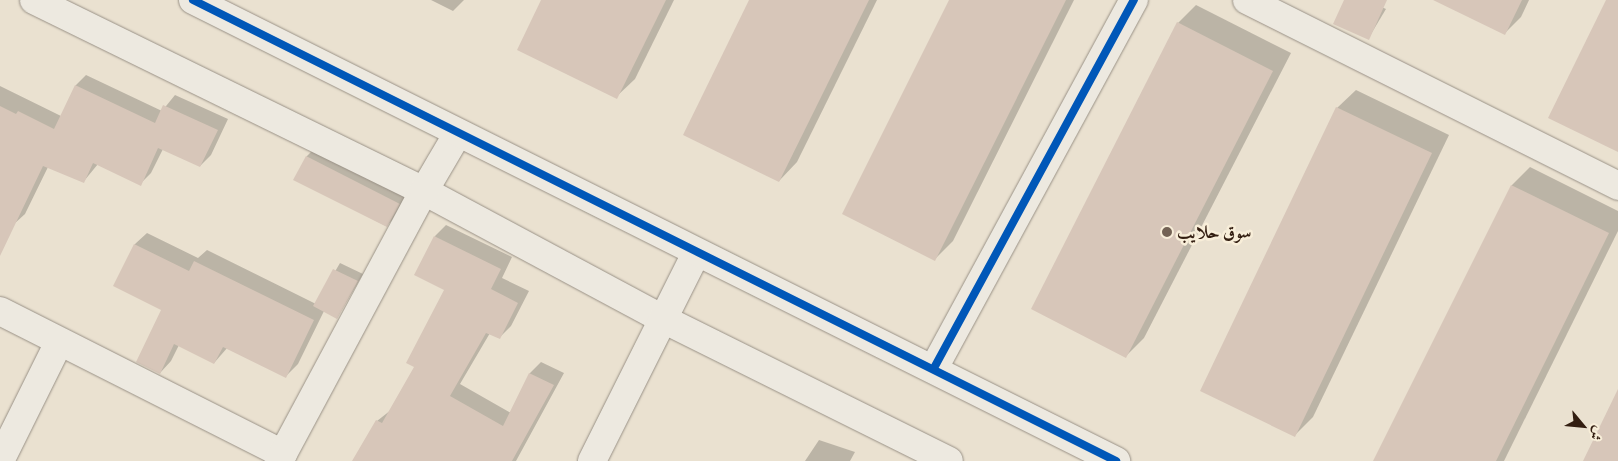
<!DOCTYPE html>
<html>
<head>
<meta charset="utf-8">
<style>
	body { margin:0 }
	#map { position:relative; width:1618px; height:461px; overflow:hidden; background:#eae1d0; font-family:Alegreya,Amiri,serif }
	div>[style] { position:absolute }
	.shadow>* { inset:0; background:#0003 }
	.building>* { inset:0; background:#d7c6b9 }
	.roads { filter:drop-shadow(0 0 1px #999186) drop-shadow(0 0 1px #999186) }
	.street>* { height:28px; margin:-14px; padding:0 14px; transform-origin:14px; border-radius:14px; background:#ede9e0 }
	.secondary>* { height:28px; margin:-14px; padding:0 14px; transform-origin:14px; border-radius:14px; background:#ede9e0 }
	.cycleway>* { height:8px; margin:-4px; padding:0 4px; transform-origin:4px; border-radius:4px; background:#0057b8 }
	.dots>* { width:14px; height:14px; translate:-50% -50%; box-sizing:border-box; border:2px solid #f8eed9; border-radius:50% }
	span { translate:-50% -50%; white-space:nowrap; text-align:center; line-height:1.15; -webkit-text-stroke:5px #f8eed9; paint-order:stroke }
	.poi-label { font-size:18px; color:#331e11; font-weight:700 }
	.left { translate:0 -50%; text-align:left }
	.north { position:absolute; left:1558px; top:401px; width:50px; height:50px; -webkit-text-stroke:4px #f8eed9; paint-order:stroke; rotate:118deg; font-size:14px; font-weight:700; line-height:20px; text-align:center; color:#331e11 }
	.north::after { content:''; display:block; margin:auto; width:18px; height:22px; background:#331e11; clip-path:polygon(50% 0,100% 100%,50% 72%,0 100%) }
</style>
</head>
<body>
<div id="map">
	<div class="shadow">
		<i style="clip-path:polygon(431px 0,464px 0,453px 11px)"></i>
		<i style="clip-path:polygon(542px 0,674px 0,635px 79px,616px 97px)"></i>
		<i style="clip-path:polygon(750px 0,877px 0,797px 162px,779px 181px)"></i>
		<i style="clip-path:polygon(951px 0,1074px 0,953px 241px,935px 259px)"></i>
		<i style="clip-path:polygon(1345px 0,1366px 0,1386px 9px,1368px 39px)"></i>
		<i style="clip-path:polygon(1436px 0,1529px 0,1521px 17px,1505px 33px)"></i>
		<i style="clip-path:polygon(1196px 5px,1291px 53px,1144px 338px,1126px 356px,1178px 23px)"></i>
		<i style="clip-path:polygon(86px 75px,162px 111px,175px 95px,228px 119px,211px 155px,200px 166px,163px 149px,151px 173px,140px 184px,98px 164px,84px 181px,48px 167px,25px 214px,14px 224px,0 218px,0 86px,61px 116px,76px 85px)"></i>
		<i style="clip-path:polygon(1356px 90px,1449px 135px,1313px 417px,1295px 435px,1337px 108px)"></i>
		<i style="clip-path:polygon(319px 144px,411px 191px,399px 214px,386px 226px,295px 179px,307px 156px)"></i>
		<i style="clip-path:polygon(1530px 167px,1618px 211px,1618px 231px,1504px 461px,1375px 461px,1512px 185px)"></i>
		<i style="clip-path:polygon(446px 225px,512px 257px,502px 278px,529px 291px,511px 326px,499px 338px,490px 333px,460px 384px,511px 413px,530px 373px,541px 362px,564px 373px,516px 461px,354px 461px,377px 421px,391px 410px,416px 366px,446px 290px,435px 236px)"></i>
		<i style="clip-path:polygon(147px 233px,198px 258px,207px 250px,316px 304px,340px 263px,363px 274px,337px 318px,324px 311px,298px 364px,286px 376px,228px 347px,214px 363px,179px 345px,171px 361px,160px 373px,162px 309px,115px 285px,135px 244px)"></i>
		<i style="clip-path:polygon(819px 440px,855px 452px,850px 461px,805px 461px)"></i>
	</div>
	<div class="building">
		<i style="clip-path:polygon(541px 0,666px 0,617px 99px,517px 50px)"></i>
		<i style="clip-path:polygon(749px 0,869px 0,779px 182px,683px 135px)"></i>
		<i style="clip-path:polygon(949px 0,1066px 0,935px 261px,842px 214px)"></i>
		<i style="clip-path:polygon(1344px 0,1387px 0,1369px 40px,1333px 24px)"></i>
		<i style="clip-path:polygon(1433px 0,1522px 0,1505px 35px)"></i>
		<i style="clip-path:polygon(1606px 0,1618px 0,1618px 152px,1548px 118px)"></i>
		<i style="clip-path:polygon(1177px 22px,1273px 71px,1126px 358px,1031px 309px)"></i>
		<i style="clip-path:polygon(75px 85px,155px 123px,163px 105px,218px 130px,200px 167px,158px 148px,141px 186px,93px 163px,84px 183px,43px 166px,0 256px,0 106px,16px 114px,18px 111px,54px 129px)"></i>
		<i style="clip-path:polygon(1336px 107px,1432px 153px,1295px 437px,1200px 391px)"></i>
		<i style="clip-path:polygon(306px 156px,400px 204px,387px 227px,293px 180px)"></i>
		<i style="clip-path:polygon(1511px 185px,1609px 233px,1496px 461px,1373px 461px)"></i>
		<i style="clip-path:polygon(434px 236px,501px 269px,491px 289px,518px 303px,500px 339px,486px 333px,450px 396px,503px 426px,529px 373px,554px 385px,512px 461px,352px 461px,376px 420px,382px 423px,414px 367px,406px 363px,444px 290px,414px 275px)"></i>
		<i style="clip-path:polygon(134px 244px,189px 271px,194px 261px,314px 320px,286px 378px,223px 347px,214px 364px,174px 344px,160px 374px,136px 362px,161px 310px,113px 286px)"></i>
		<i style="clip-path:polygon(333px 269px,358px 281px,337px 319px,313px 306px)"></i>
		<i style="clip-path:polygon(1618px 389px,1618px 461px,1583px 461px)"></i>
	</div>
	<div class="roads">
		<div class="street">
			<i style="left:34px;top:0;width:434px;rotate:26.1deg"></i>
			<i style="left:424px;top:191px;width:271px;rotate:28.2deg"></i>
			<i style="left:663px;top:319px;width:319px;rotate:26.4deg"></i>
			<i style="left:1247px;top:0;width:415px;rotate:26.6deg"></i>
			<i style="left:0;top:311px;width:317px;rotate:26.8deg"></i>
			<i style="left:934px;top:368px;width:419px;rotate:-61.5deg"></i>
			<i style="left:0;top:461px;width:133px;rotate:-63.6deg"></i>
			<i style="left:279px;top:461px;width:306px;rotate:-61.8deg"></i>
			<i style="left:424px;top:191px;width:67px;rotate:-59.6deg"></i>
			<i style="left:592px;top:461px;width:233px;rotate:-63.4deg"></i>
		</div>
		<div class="secondary">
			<i style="left:193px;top:0;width:1032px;rotate:26.54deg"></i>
		</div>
	</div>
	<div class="cycleway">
		<i style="left:193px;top:0;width:1032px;rotate:26.54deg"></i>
		<i style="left:934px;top:368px;width:419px;rotate:-61.5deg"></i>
	</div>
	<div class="dots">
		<i style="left:1167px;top:232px;background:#736254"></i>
	</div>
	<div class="poi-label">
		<span class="left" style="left:1177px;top:232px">سوق حلايب</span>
	</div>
	<div class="north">ش</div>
</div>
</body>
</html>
